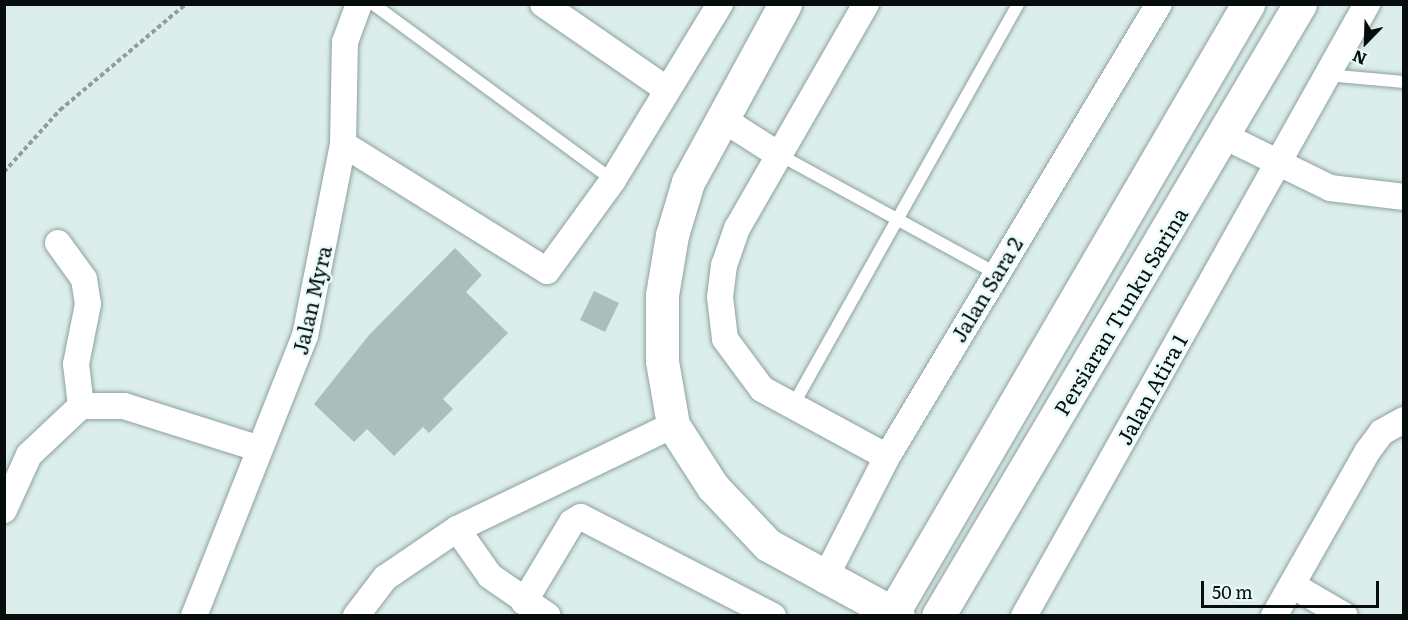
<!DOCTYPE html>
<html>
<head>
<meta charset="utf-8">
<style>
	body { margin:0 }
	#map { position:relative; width:1408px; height:620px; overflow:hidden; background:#dbeeec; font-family:Literata,serif }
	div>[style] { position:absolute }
	.building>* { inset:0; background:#abbebc }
	.path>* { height:4px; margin-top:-2px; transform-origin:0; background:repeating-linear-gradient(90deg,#8f9e9c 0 4.5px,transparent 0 7.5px) }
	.roads { filter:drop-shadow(0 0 2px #8ea09e) drop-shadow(0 0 2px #8ea09e) }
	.lane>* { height:12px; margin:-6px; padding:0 6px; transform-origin:6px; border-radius:6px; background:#fff }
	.street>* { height:26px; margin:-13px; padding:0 13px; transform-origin:13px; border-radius:13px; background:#fff }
	.secondary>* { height:33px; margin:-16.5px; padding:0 16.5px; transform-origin:16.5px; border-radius:16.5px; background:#fff }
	span { translate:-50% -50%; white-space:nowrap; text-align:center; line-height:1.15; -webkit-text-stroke:5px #e8fbf9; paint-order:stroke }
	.street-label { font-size:21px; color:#070d0c }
	.frame { position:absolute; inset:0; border:6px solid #070d0c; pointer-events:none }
	.north { position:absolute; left:1336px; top:12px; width:60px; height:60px; -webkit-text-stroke:4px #e8fbf9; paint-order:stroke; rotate:203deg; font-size:16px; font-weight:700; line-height:24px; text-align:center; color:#070d0c }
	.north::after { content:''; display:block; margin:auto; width:21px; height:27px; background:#070d0c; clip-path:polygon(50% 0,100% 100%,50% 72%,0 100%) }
	.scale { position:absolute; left:1201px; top:581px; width:178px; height:27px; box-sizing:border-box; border:3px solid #070d0c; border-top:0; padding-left:8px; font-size:18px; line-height:21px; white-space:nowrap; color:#070d0c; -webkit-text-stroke:4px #e8fbf9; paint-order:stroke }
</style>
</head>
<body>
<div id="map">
	<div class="building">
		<i style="clip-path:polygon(455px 248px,482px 275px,466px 292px,508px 333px,443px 399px,453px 409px,429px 433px,423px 427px,394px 456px,367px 429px,354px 442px,314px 404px,369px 335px)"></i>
		<i style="clip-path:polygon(594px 291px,619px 303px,605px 332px,580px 320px)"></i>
	</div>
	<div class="path">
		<i style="left:4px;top:172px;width:84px;rotate:-47.9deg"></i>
		<i style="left:60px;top:110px;width:165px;rotate:-40.1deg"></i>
	</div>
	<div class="roads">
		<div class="lane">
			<i style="left:373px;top:4px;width:298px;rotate:36.3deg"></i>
			<i style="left:1327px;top:75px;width:77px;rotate:5.2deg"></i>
			<i style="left:778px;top:154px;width:247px;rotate:28.7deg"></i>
			<i style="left:792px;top:407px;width:462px;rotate:-60.7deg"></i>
		</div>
		<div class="street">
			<i style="left:543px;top:4px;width:150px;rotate:34.6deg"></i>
			<i style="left:866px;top:4px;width:258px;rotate:119.9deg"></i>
			<i style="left:737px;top:228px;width:39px;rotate:109deg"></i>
			<i style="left:724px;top:265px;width:32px;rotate:97deg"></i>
			<i style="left:720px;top:297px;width:42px;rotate:83.2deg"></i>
			<i style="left:725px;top:339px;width:62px;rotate:53.5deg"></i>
			<i style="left:762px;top:389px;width:142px;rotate:28.5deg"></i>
			<i style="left:721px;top:118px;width:65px;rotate:32.5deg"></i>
			<i style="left:1224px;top:136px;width:118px;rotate:26.1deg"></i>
			<i style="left:1330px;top:188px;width:75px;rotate:6.9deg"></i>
			<i style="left:343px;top:144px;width:240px;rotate:31.9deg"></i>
			<i style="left:547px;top:271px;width:112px;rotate:-54deg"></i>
			<i style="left:613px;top:180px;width:206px;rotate:-58.7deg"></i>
			<i style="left:58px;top:243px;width:44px;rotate:54.2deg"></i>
			<i style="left:84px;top:279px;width:25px;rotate:81deg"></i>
			<i style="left:88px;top:304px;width:61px;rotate:101.3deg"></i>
			<i style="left:76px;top:364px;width:42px;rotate:83.2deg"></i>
			<i style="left:4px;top:510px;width:60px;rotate:-65.6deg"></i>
			<i style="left:29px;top:455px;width:71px;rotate:-43.3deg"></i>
			<i style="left:81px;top:406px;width:43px"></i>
			<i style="left:124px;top:406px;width:139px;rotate:17.5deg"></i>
			<i style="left:457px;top:529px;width:57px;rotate:54.9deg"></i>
			<i style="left:490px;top:576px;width:70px;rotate:34.6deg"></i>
			<i style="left:824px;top:580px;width:138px;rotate:-62.9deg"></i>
			<i style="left:887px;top:457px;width:528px;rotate:-59.02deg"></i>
			<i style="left:1292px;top:585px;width:61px;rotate:30.3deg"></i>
			<i style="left:524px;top:602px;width:93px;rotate:-59deg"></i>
			<i style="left:572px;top:522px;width:10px;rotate:-29deg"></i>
			<i style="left:581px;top:517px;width:216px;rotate:27.3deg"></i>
			<i style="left:194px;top:616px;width:301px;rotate:-68.4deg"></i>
			<i style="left:305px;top:336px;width:196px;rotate:-78.8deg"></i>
			<i style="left:343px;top:144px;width:102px;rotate:-88.9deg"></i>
			<i style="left:345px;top:42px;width:40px;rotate:-69.8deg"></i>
			<i style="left:356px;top:616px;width:48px;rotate:-52.7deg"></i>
			<i style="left:385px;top:578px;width:87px;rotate:-34.2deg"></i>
			<i style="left:457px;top:529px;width:240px;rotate:-25.7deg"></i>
			<i style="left:1024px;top:616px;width:702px;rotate:-60.73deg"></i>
			<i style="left:1274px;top:616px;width:189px;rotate:-60.4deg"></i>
			<i style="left:1367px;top:452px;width:25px;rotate:-53deg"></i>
			<i style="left:1382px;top:432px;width:25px;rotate:-29deg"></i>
		</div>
		<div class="secondary">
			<i style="left:785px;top:4px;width:203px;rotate:118.6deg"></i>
			<i style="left:688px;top:182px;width:55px;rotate:106.8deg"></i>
			<i style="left:672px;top:235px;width:61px;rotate:99.5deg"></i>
			<i style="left:662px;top:295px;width:66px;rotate:90deg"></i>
			<i style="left:662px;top:361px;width:65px;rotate:80.2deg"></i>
			<i style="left:673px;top:425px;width:74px;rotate:57.2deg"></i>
			<i style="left:713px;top:487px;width:80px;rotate:46.5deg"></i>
			<i style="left:768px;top:545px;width:148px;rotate:28.6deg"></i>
			<i style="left:891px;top:616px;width:709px;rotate:-59.74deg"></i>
			<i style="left:938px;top:616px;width:711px;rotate:-59.4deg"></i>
		</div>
	</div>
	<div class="street-label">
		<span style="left:986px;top:289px;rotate:-59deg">Jalan Sara 2</span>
		<span style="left:311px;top:300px;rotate:-77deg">Jalan Myra</span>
		<span style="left:1120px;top:311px;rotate:-59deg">Persiaran Tunku Sarina</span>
		<span style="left:1151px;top:389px;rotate:-61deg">Jalan Atira 1</span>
	</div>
	<div class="frame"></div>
	<div class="north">N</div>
	<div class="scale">50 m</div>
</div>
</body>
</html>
